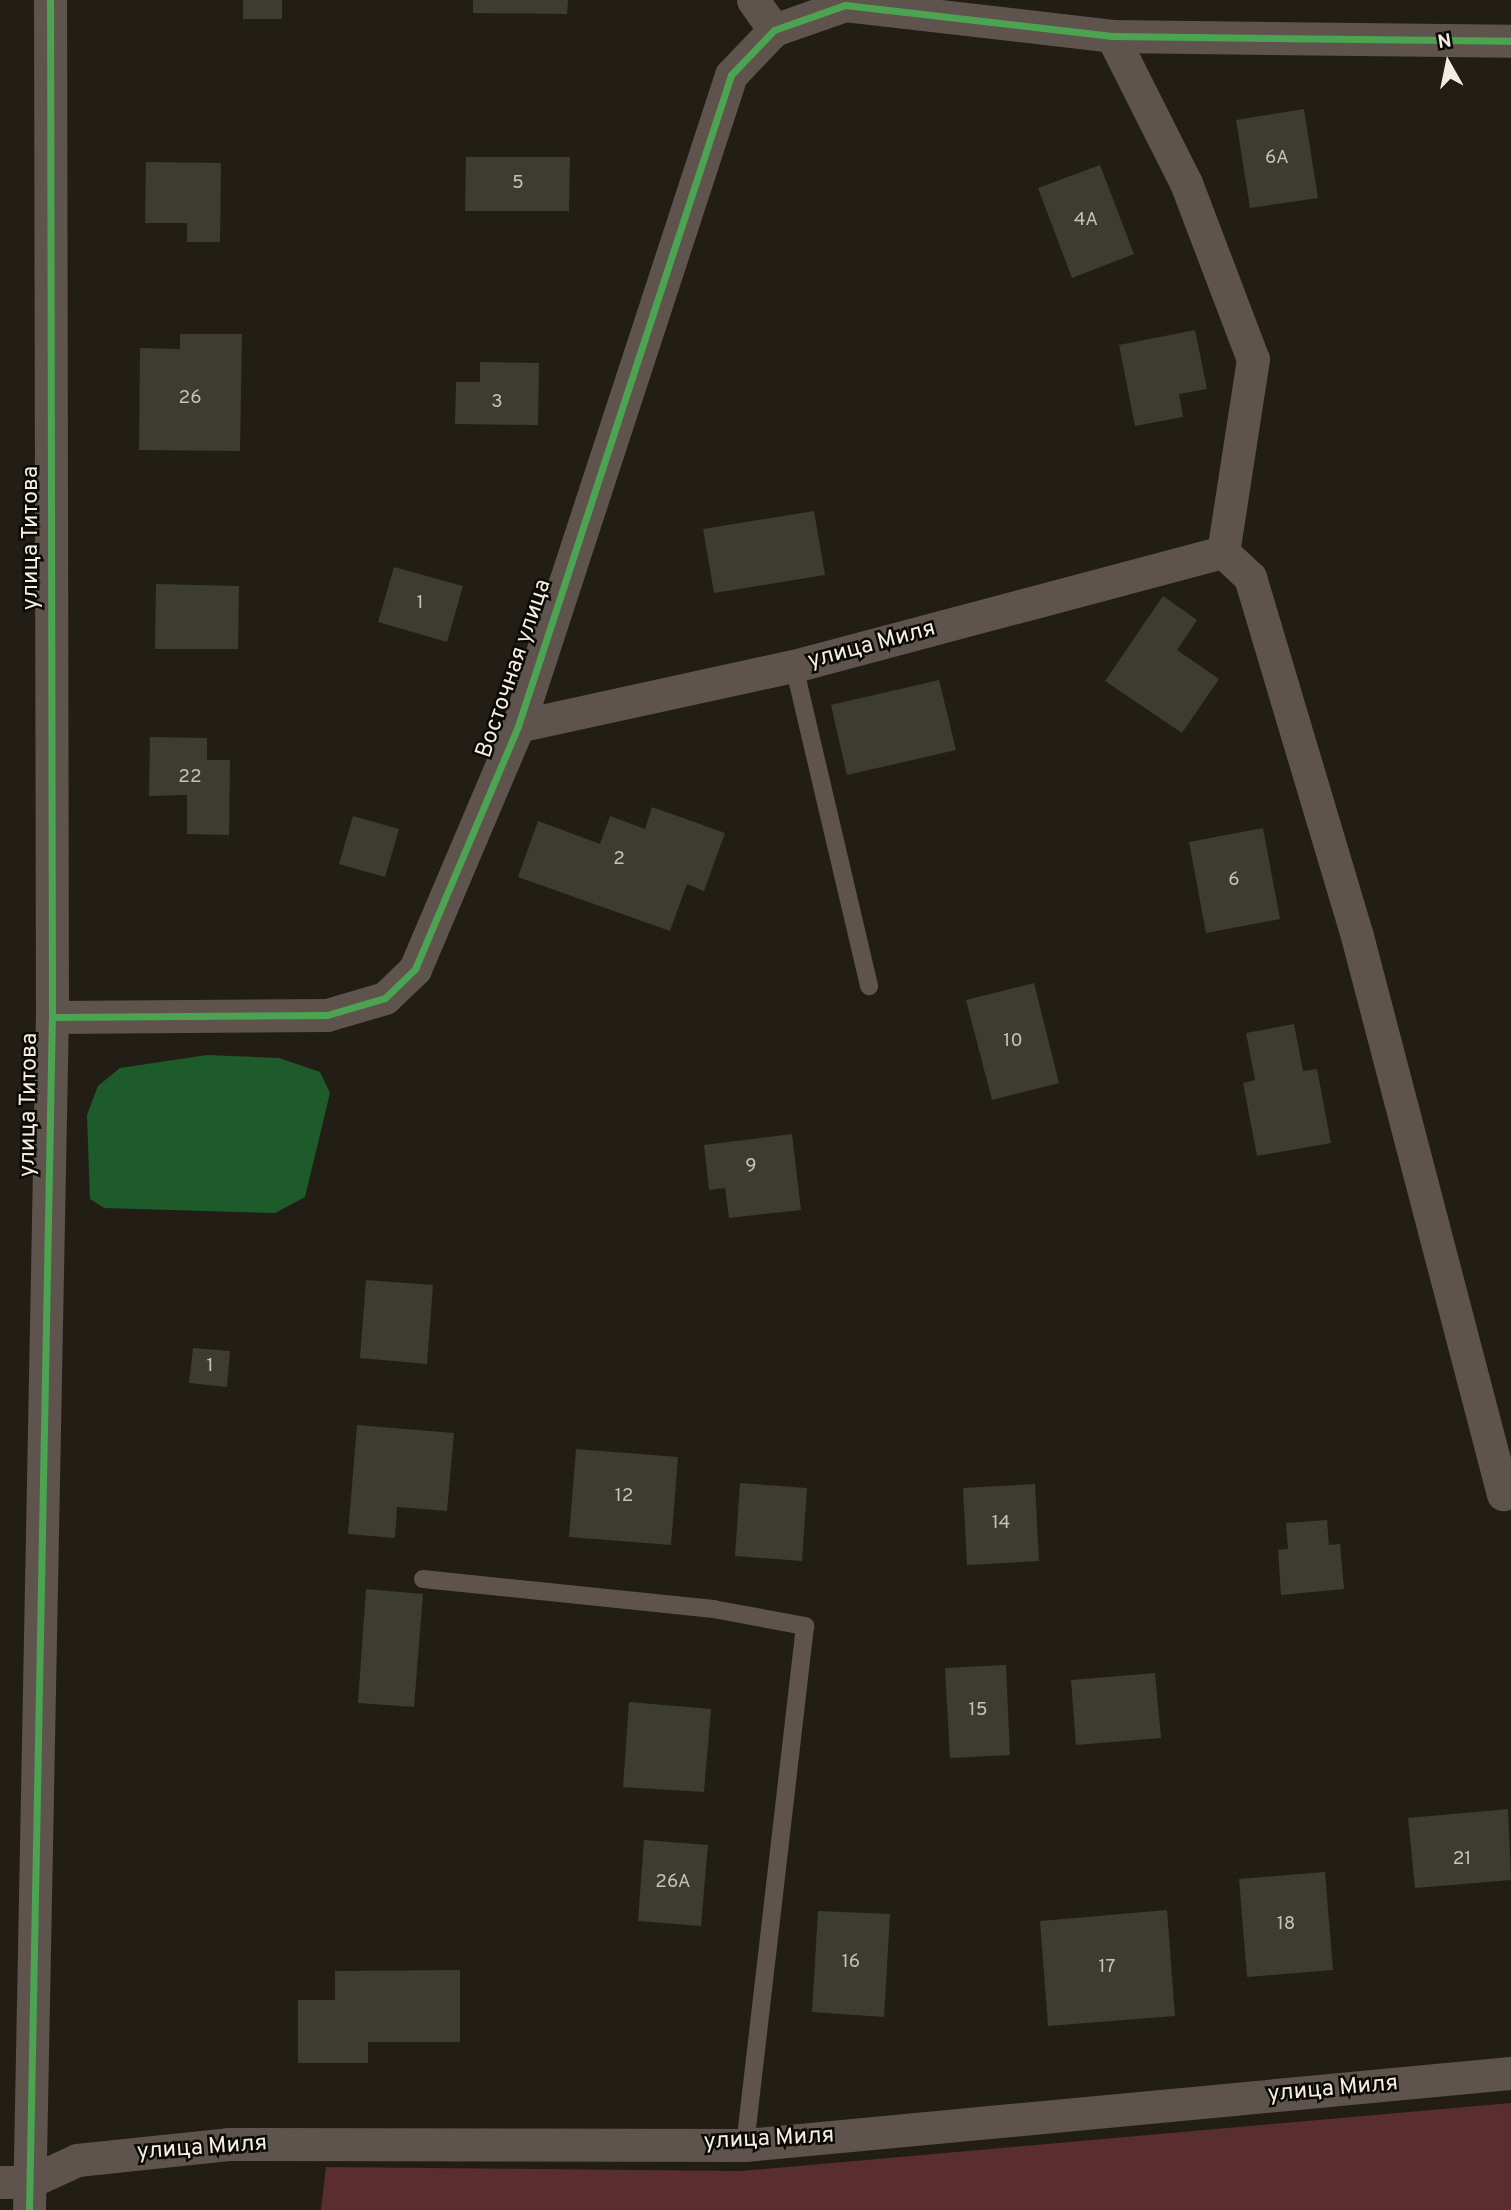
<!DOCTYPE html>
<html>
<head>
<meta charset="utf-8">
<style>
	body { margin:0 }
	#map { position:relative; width:1511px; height:2210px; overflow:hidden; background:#221e16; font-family:Overpass,sans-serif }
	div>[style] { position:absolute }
	.green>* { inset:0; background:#5a2d2e }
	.water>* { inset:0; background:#1d5b2a }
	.building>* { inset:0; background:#3d3c30 }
	.lane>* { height:18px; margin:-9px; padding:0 9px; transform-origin:9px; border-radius:9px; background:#5e544d }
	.street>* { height:33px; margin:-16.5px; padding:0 16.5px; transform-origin:16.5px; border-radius:16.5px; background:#5e544d }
	.cycleway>* { height:7px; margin:-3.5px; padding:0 3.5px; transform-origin:3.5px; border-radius:3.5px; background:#4ca352 }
	span { translate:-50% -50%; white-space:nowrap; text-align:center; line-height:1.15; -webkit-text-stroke:5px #0d0a05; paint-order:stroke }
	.number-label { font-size:19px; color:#c6c2b8 }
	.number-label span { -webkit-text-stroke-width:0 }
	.street-label { font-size:23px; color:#f3eee5 }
	.north { position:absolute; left:1413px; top:28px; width:70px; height:70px; -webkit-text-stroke:5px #0d0a05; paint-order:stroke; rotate:351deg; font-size:19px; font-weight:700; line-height:28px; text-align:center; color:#f3eee5 }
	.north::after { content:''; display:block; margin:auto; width:24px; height:32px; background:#f3eee5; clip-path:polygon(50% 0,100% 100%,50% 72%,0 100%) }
</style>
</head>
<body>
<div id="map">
	<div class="green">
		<i style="clip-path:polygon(1511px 2103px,1511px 2210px,321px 2210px,326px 2167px,741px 2171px)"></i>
	</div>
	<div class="water">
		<i style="clip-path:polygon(207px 1055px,279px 1058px,320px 1072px,330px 1093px,305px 1197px,275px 1213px,104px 1208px,90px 1199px,87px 1115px,98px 1086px,120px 1068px)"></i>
	</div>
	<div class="building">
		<i style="clip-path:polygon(243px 0,282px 0,282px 19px,243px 19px)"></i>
		<i style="clip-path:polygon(473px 0,568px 0,567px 14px,473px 13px)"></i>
		<i style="clip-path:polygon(1304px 109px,1318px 198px,1250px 208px,1236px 120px)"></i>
		<i style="clip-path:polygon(466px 157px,570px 157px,569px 211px,465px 211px)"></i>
		<i style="clip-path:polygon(146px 162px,221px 163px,220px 242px,187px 242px,187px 223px,145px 223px)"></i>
		<i style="clip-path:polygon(1100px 165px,1134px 254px,1072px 278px,1038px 188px)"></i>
		<i style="clip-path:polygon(1195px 330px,1207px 389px,1179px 394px,1183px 417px,1135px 426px,1119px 345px)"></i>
		<i style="clip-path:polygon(180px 334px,242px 334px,240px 451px,139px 450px,140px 348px,180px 349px)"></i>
		<i style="clip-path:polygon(480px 362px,539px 363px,538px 425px,455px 424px,456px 382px,480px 382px)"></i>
		<i style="clip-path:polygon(814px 511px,825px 575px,714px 593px,703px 529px)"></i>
		<i style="clip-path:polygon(394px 567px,463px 586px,447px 642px,378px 622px)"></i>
		<i style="clip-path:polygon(156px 584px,239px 586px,238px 649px,155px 649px)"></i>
		<i style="clip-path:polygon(1163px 596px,1197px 620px,1177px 650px,1219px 679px,1182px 733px,1105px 681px)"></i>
		<i style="clip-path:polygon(939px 680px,956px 750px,847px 775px,831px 705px)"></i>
		<i style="clip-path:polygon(150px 737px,207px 738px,207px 760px,230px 760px,229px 835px,187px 834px,187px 795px,149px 796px)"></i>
		<i style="clip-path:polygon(652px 807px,725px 833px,704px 891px,687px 884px,670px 931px,518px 877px,538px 821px,600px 844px,610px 816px,645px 829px)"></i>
		<i style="clip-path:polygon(353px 816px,399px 829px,385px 877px,339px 864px)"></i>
		<i style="clip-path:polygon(1263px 828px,1280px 919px,1206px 933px,1189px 842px)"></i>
		<i style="clip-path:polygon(1034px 983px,1059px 1083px,992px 1100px,966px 1000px)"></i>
		<i style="clip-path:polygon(1294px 1024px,1303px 1071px,1317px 1069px,1331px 1143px,1257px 1156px,1243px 1083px,1255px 1080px,1246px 1033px)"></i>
		<i style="clip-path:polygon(792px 1134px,801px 1210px,729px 1218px,725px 1188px,709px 1190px,704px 1145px)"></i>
		<i style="clip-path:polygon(366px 1280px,433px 1285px,427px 1364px,360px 1358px)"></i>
		<i style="clip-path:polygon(193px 1348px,230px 1351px,227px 1387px,189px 1383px)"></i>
		<i style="clip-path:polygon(357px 1425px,454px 1433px,447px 1511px,397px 1507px,395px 1538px,348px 1534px)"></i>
		<i style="clip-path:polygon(576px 1449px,678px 1457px,671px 1545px,569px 1537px)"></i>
		<i style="clip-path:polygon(740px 1483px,807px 1488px,802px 1561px,735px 1556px)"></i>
		<i style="clip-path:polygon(1035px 1484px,1039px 1561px,967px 1565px,963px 1488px)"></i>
		<i style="clip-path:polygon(1327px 1520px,1329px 1545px,1340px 1544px,1344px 1589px,1281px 1595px,1278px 1550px,1288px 1549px,1286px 1523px)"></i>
		<i style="clip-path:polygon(366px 1589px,423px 1594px,414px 1707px,358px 1703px)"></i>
		<i style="clip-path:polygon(1006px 1665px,1010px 1755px,950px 1758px,945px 1668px)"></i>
		<i style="clip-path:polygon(1155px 1673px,1161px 1738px,1076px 1745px,1071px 1680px)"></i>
		<i style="clip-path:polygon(629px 1702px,711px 1709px,704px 1792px,623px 1787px)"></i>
		<i style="clip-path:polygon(1508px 1809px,1511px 1880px,1415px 1888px,1408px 1818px)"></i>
		<i style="clip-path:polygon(644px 1840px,708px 1845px,701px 1926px,638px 1921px)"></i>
		<i style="clip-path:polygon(1325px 1872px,1333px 1970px,1247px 1977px,1239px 1879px)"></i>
		<i style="clip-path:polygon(1167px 1910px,1175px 2016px,1048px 2026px,1040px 1921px)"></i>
		<i style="clip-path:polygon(818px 1911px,890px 1914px,884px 2017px,812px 2012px)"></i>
		<i style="clip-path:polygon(460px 1970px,460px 2042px,368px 2042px,368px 2063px,298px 2063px,298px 2000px,335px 2000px,335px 1971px)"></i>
	</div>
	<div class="lane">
		<i style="left:794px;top:666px;width:329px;rotate:76.8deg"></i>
		<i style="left:423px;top:1579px;width:292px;rotate:5.9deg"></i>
		<i style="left:713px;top:1609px;width:94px;rotate:10.5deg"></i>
		<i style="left:805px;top:1626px;width:522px;rotate:96.59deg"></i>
	</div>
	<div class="street">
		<i style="left:753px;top:0;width:37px;rotate:55deg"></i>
		<i style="left:1112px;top:36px;width:165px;rotate:63.3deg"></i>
		<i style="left:1186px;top:183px;width:188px;rotate:69.2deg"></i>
		<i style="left:1253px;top:359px;width:195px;rotate:98.8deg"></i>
		<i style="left:1223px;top:552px;width:37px;rotate:43deg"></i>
		<i style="left:1250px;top:577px;width:375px;rotate:73.4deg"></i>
		<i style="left:1357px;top:936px;width:577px;rotate:75.34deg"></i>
		<i style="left:518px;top:726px;width:282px;rotate:-12.3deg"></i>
		<i style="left:794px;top:666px;width:444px;rotate:-14.9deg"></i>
		<i style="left:52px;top:1017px;width:275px;rotate:-0.4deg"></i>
		<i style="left:327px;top:1015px;width:60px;rotate:-16.3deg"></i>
		<i style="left:385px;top:998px;width:42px;rotate:-44deg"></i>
		<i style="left:415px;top:969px;width:264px;rotate:-67deg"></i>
		<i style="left:518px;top:726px;width:685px;rotate:-71.88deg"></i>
		<i style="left:731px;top:75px;width:62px;rotate:-46.3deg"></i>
		<i style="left:774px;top:30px;width:75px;rotate:-19.4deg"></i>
		<i style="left:845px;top:5px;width:269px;rotate:6.6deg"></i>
		<i style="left:1112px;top:36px;width:399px;rotate:0.7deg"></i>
		<i style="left:0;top:2182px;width:29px"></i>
		<i style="left:29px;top:2182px;width:53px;rotate:-24.6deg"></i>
		<i style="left:77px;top:2160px;width:152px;rotate:-6deg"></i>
		<i style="left:228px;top:2144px;width:517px;rotate:0.11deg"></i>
		<i style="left:745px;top:2145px;width:769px;rotate:-5.37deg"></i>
		<i style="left:29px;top:2210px;width:1193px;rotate:-88.9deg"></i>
		<i style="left:52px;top:1017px;width:1017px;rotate:-90.11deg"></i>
	</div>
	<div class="cycleway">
		<i style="left:52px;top:1017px;width:275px;rotate:-0.4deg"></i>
		<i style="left:327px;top:1015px;width:60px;rotate:-16.3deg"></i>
		<i style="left:385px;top:998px;width:42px;rotate:-44deg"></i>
		<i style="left:415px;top:969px;width:264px;rotate:-67deg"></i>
		<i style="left:518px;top:726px;width:685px;rotate:-71.88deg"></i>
		<i style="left:731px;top:75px;width:62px;rotate:-46.3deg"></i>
		<i style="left:774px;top:30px;width:75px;rotate:-19.4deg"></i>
		<i style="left:845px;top:5px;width:269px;rotate:6.6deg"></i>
		<i style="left:1112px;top:36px;width:399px;rotate:0.7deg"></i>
		<i style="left:29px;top:2210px;width:1193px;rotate:-88.9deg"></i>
		<i style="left:52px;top:1017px;width:1017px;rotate:-90.11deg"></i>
	</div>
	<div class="number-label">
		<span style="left:1277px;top:159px">6А</span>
		<span style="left:518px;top:184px">5</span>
		<span style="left:1086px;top:221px">4А</span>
		<span style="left:190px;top:399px">26</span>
		<span style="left:497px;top:403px">3</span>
		<span style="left:420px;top:604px">1</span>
		<span style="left:190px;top:778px">22</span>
		<span style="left:619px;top:860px">2</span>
		<span style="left:1234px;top:881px">6</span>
		<span style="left:1013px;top:1042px">10</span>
		<span style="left:751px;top:1167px">9</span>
		<span style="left:210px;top:1367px">1</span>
		<span style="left:624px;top:1497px">12</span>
		<span style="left:1001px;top:1524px">14</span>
		<span style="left:978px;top:1711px">15</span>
		<span style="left:1462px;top:1860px">21</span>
		<span style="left:673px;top:1883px">26А</span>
		<span style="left:1286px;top:1925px">18</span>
		<span style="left:851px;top:1963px">16</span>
		<span style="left:1107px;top:1968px">17</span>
	</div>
	<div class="street-label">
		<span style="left:32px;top:538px;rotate:-90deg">улица Титова</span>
		<span style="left:872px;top:646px;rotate:-15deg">улица Миля</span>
		<span style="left:515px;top:669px;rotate:-71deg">Восточная улица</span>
		<span style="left:30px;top:1105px;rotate:-89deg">улица Титова</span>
		<span style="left:1333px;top:2090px;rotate:-5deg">улица Миля</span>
		<span style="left:769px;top:2140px;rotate:-3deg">улица Миля</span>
		<span style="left:202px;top:2149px;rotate:-4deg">улица Миля</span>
	</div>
	<div class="north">N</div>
</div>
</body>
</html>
